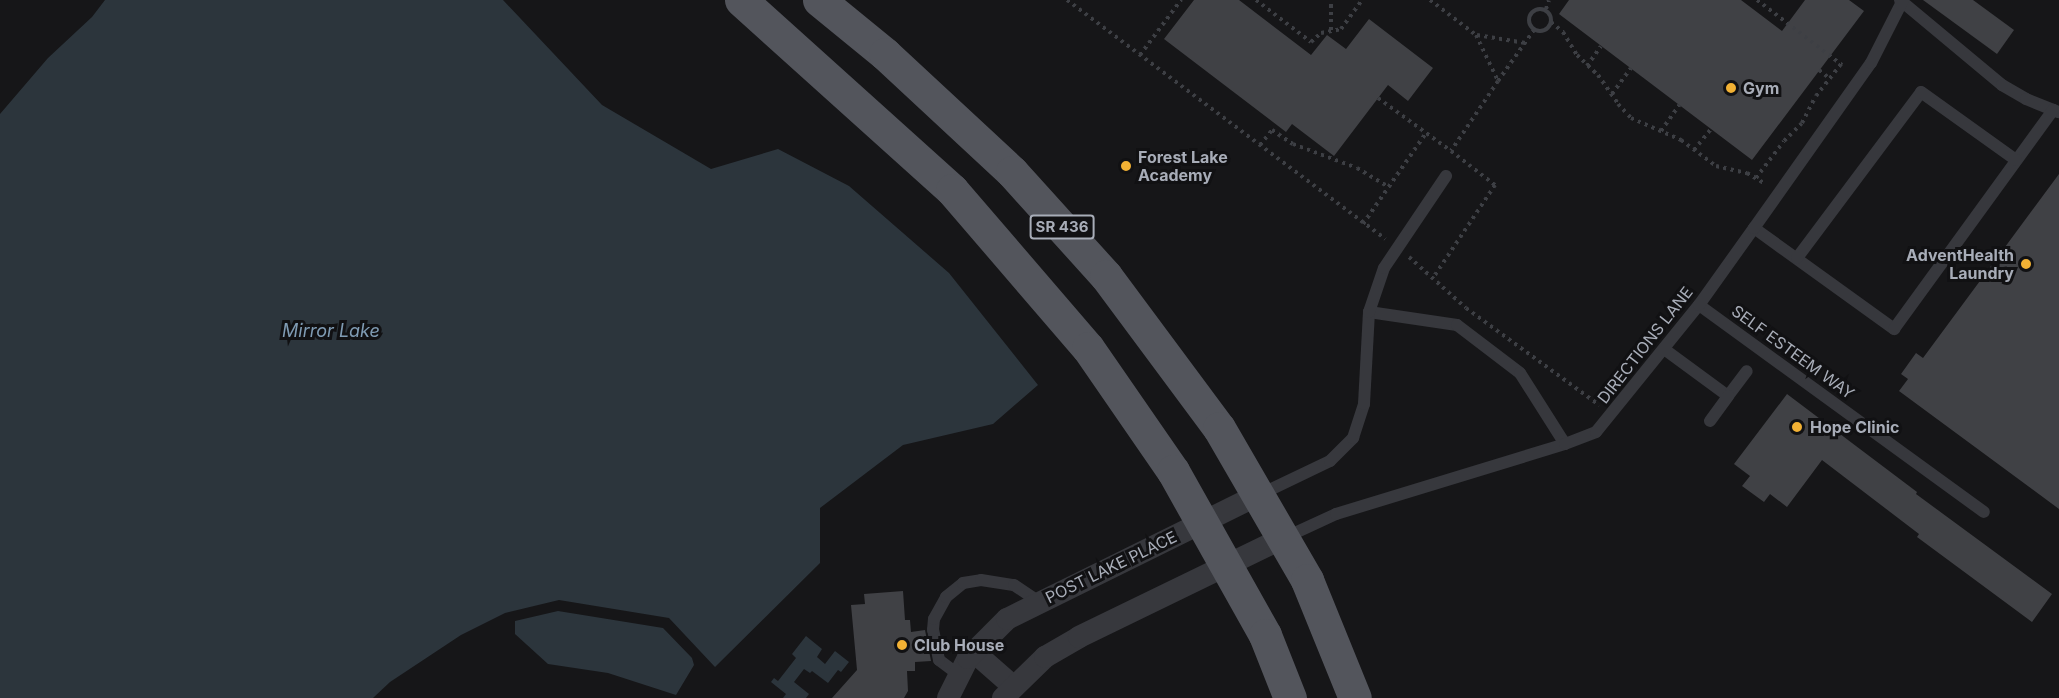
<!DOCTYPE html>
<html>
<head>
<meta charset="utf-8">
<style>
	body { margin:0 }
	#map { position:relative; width:2059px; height:698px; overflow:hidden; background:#161618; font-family:Inter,sans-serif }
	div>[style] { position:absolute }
	.water>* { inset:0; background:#2c353c }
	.building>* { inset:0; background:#404145 }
	.path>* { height:4px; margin-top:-2px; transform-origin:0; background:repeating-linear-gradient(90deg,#3d3f44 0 3px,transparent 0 7.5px) }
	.path>.ring { margin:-2px; padding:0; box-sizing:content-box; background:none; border:4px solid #3d3f44; border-radius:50% }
	.lane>* { height:12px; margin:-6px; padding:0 6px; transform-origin:6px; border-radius:6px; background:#37383d }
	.street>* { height:22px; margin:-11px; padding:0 11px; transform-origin:11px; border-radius:11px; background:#37383d }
	.primary>* { height:33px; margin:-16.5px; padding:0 16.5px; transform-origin:16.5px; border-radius:16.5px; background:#53555c }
	.dots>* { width:16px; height:16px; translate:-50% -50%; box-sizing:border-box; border:3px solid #111113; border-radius:50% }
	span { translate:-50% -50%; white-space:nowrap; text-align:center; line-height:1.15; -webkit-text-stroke:6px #111113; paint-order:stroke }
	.shield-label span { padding:2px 4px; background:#111113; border:2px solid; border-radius:4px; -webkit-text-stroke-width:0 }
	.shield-label { font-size:15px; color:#a8adb8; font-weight:700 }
	.poi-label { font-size:16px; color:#a8adb8; font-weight:700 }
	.left { translate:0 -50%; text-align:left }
	.right { translate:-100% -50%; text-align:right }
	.street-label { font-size:16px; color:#a8adb8 }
	.water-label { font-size:18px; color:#7f9bb3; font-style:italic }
</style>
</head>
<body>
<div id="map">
	<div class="water">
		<i style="clip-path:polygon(105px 0,503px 0,602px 105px,711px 169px,778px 149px,849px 186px,949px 273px,1038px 385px,993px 424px,903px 445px,820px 508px,820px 563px,715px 667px,669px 618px,559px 600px,505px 613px,461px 635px,390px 682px,373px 698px,0 698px,0 114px,48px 58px,92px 17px)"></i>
		<i style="clip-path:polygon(558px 611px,663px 628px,692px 658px,694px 665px,676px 695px,608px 673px,548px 664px,515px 634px,515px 621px)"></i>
		<i style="clip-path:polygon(806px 636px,822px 649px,817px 657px,825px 664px,835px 651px,849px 662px,841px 672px,838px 670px,828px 683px,812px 671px,810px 673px,804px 669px,794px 682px,809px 694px,806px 698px,783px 698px,786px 694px,771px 682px,774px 678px,778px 681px,796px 658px,792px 654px)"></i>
	</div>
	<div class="building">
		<i style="clip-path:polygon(1194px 0,1239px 0,1311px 55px,1327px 35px,1346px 49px,1369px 19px,1433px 68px,1408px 101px,1388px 85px,1334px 156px,1292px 124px,1286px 132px,1164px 39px)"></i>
		<i style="clip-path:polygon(1569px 0,1741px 0,1782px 31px,1805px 0,1849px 0,1864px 11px,1752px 160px,1559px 14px)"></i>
		<i style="clip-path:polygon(1923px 0,1973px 0,2014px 30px,1997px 54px)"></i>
		<i style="clip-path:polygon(2059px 174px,2059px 509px,1899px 391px,1908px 379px,1901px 374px,1916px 353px,1923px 358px)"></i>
		<i style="clip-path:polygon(1787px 394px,1917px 492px,1916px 494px,2052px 594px,2032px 622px,1917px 537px,1919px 534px,1822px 460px,1787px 507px,1770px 494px,1764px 502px,1742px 486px,1750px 476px,1734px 464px)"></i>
		<i style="clip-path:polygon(903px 591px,905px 620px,910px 620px,911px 632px,925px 630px,931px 661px,915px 662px,915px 671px,907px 671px,908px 691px,904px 698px,832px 698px,857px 670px,851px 605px,865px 604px,864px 594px)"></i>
	</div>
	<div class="path">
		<i style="left:1067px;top:0;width:398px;rotate:36.9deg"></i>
		<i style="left:1256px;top:0;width:69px;rotate:37.4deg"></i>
		<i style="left:1311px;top:42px;width:13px;rotate:-42deg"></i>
		<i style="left:1321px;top:33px;width:20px;rotate:-11deg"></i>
		<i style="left:1341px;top:29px;width:36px;rotate:-54deg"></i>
		<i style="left:1430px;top:0;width:58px;rotate:37.3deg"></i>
		<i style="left:1476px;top:35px;width:51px;rotate:64.4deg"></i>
		<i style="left:1498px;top:81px;width:84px;rotate:123.9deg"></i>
		<i style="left:1451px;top:151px;width:56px;rotate:37.7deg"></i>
		<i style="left:1495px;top:185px;width:112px;rotate:123.7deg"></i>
		<i style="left:1757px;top:0;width:107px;rotate:37.4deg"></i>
		<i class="ring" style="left:1529px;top:9px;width:18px;height:18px"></i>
		<i style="left:1546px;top:9px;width:9px;rotate:-72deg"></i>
		<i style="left:1551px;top:22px;width:16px;rotate:40deg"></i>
		<i style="left:1563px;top:32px;width:27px;rotate:59deg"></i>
		<i style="left:1577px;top:55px;width:29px;rotate:44deg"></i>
		<i style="left:1598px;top:75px;width:35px;rotate:55deg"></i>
		<i style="left:1618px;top:104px;width:19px;rotate:47deg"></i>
		<i style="left:1631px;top:118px;width:55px;rotate:23.7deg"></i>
		<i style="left:1681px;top:140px;width:44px;rotate:36.6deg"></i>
		<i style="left:1716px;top:166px;width:32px;rotate:13deg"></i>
		<i style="left:1747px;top:173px;width:21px;rotate:31deg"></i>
		<i style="left:1331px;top:30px;width:30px;rotate:-90deg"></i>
		<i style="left:1477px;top:35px;width:49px;rotate:9.5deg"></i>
		<i style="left:1140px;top:55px;width:69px;rotate:-53.3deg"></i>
		<i style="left:1587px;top:66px;width:24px;rotate:-55deg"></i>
		<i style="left:1819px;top:70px;width:14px;rotate:39deg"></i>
		<i style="left:1498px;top:81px;width:62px;rotate:-54.8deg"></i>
		<i style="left:1612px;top:94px;width:32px;rotate:-54deg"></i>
		<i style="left:1378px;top:98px;width:90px;rotate:36deg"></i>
		<i style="left:1661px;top:131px;width:32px;rotate:-55deg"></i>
		<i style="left:1260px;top:145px;width:19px;rotate:-51deg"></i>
		<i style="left:1272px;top:130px;width:25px;rotate:34deg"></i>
		<i style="left:1293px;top:144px;width:68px;rotate:20.6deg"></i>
		<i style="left:1357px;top:168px;width:37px;rotate:31deg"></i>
		<i style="left:1694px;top:150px;width:27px;rotate:-51deg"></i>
		<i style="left:1756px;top:178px;width:46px;rotate:-52.9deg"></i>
		<i style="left:1784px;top:141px;width:25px;rotate:-45deg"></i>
		<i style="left:1802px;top:123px;width:30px;rotate:-63deg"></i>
		<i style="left:1816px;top:96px;width:41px;rotate:-52deg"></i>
		<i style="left:1363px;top:224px;width:111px;rotate:-55.3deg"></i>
		<i style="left:1409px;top:257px;width:76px;rotate:41.8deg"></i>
		<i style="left:1466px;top:308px;width:165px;rotate:36.1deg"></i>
	</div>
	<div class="lane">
		<i style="left:1900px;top:0;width:133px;rotate:39.8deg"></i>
		<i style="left:2002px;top:85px;width:28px;rotate:30deg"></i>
		<i style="left:2026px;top:99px;width:35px;rotate:22deg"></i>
		<i style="left:1754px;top:228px;width:173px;rotate:35.8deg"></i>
		<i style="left:1894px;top:329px;width:271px;rotate:-54deg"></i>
		<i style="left:1797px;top:258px;width:207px;rotate:-53.2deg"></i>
		<i style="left:1921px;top:92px;width:117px;rotate:35.6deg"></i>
		<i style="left:1699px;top:305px;width:352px;rotate:36deg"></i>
		<i style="left:1369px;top:312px;width:89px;rotate:8.4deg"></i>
		<i style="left:1457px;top:325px;width:79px;rotate:37.3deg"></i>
		<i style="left:1520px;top:373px;width:84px;rotate:57.6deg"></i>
		<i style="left:1664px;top:349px;width:79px;rotate:36.3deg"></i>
		<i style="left:1728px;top:396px;width:31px;rotate:-53deg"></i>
		<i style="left:1710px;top:421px;width:31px;rotate:-54deg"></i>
		<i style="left:1259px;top:495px;width:79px;rotate:-25.6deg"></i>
		<i style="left:1330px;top:461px;width:33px;rotate:-45deg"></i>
		<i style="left:1353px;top:438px;width:36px;rotate:-72deg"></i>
		<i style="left:1364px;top:404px;width:92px;rotate:-86.9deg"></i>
		<i style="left:1369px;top:312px;width:46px;rotate:-71.2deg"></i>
		<i style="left:1384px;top:268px;width:111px;rotate:-56deg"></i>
		<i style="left:1284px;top:538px;width:57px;rotate:-24.8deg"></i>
		<i style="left:1336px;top:514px;width:239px;rotate:-17deg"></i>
		<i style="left:1565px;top:444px;width:33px;rotate:-21deg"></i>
		<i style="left:1596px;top:432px;width:164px;rotate:-51deg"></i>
		<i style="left:1699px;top:305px;width:95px;rotate:-54.5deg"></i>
		<i style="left:1754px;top:228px;width:202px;rotate:-54.7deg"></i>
		<i style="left:1871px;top:63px;width:71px;rotate:-63.1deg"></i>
		<i style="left:959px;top:675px;width:25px;rotate:-143deg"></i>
		<i style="left:939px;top:660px;width:31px;rotate:-101deg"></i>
		<i style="left:933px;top:630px;width:11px;rotate:-85deg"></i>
		<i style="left:934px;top:619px;width:25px;rotate:-61deg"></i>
		<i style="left:946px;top:597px;width:22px;rotate:-39deg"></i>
		<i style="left:963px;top:583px;width:18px;rotate:-9deg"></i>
		<i style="left:981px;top:580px;width:33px;rotate:9deg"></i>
		<i style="left:1014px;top:585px;width:30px;rotate:34deg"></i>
	</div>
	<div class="street">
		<i style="left:974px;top:652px;width:53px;rotate:41.2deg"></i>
		<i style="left:948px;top:698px;width:45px;rotate:-63.4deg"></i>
		<i style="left:968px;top:658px;width:55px;rotate:-45deg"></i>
		<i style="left:1007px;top:619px;width:280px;rotate:-26.3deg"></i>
		<i style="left:1003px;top:698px;width:59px;rotate:-44.3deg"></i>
		<i style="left:1045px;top:657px;width:39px;rotate:-30deg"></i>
		<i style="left:1079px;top:637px;width:227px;rotate:-25.9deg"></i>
	</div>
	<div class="primary">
		<i style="left:741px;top:0;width:284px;rotate:42deg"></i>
		<i style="left:952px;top:190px;width:208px;rotate:49.3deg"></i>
		<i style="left:1088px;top:348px;width:150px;rotate:55.4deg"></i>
		<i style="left:1173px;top:471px;width:188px;rotate:60.7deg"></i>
		<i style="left:1265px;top:635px;width:68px;rotate:68.4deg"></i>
		<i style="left:819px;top:0;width:85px;rotate:39.3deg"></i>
		<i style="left:885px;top:54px;width:173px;rotate:42.9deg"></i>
		<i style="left:1012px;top:172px;width:140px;rotate:47.9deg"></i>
		<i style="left:1106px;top:276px;width:189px;rotate:53.4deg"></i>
		<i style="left:1219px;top:428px;width:176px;rotate:59.9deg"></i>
		<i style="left:1307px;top:580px;width:127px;rotate:67.9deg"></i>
	</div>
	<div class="dots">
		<i style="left:1731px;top:88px;background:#f2b134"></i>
		<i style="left:1126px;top:166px;background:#f2b134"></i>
		<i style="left:2026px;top:264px;background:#f2b134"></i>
		<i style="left:1797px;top:427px;background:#f2b134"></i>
		<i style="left:902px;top:645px;background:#f2b134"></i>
	</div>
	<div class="shield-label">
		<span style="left:1062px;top:227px">SR 436</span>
	</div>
	<div class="poi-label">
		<span class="left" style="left:1743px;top:88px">Gym</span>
		<span class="left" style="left:1138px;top:166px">Forest Lake<br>Academy</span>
		<span class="right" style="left:2014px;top:264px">AdventHealth<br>Laundry</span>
		<span class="left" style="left:1810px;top:427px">Hope Clinic</span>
		<span class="left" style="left:914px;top:645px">Club House</span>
	</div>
	<div class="street-label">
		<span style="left:1645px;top:345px;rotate:-52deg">DIRECTIONS LANE</span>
		<span style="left:1793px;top:352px;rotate:36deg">SELF ESTEEM WAY</span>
		<span style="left:1111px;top:567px;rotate:-26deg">POST LAKE PLACE</span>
	</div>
	<div class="water-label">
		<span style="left:331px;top:331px">Mirror Lake</span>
	</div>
</div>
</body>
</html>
